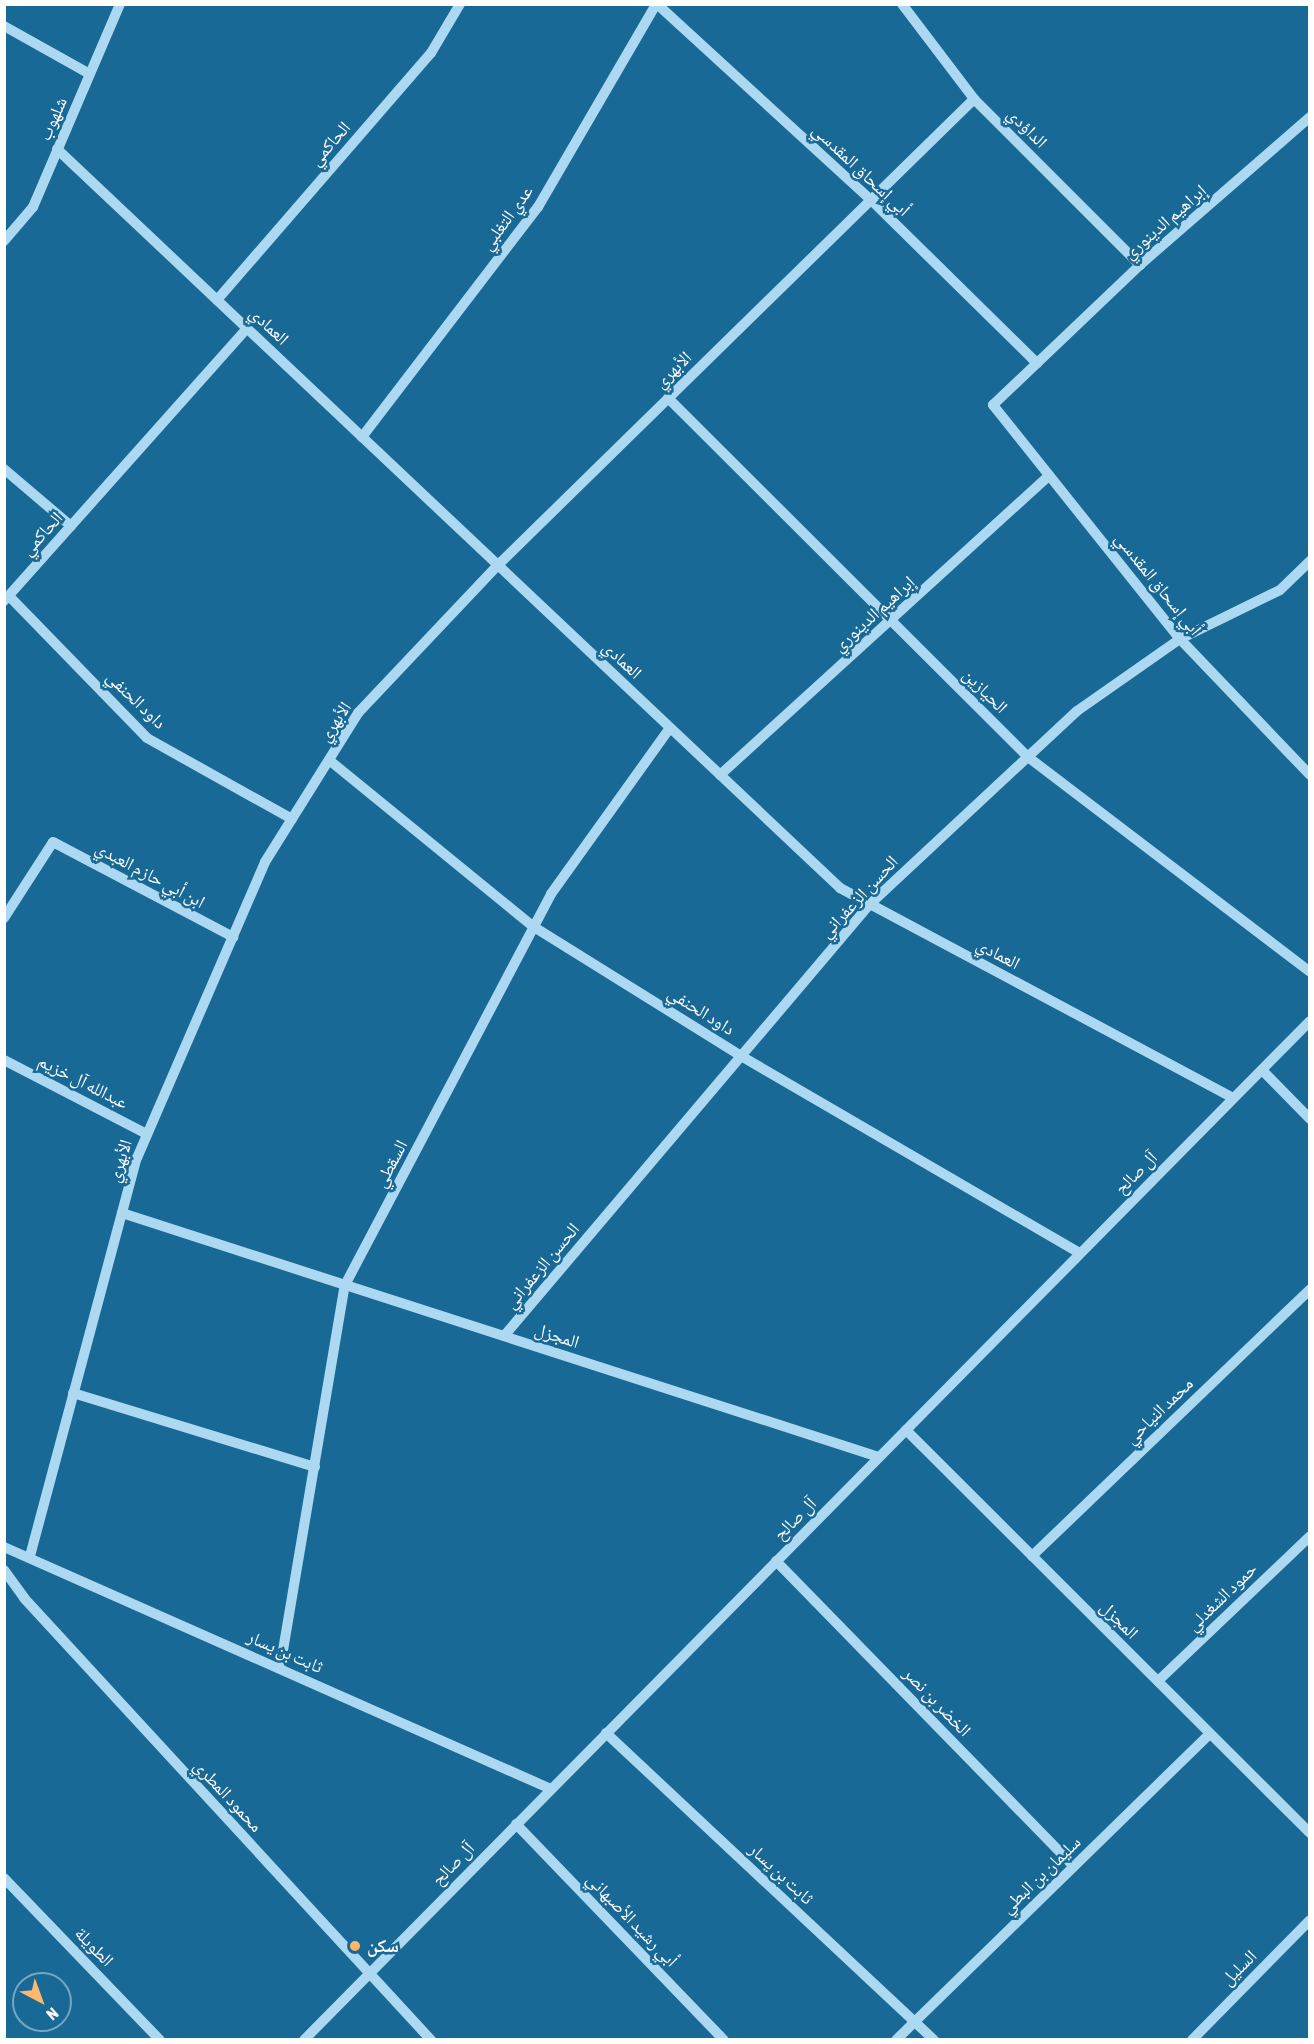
<!DOCTYPE html>
<html>
<head>
<meta charset="utf-8">
<style>
	body { margin:0 }
	#map { position:relative; width:1314px; height:2044px; overflow:hidden; background:#196997; font-family:"Asap Condensed","Noto Naskh Arabic",sans-serif }
	div>[style] { position:absolute }
	.minor>* { height:10px; margin:-5px; padding:0 5px; transform-origin:5px; border-radius:5px; background:#acd9f1 }
	.dots>* { width:16px; height:16px; translate:-50% -50%; box-sizing:border-box; border:3px solid #196997; border-radius:50% }
	span { translate:-50% -50%; white-space:nowrap; text-align:center; line-height:1.15; -webkit-text-stroke:5px #196997; paint-order:stroke }
	.street-label { font-size:18px; color:#fff }
	.poi-label { font-size:18px; color:#fff; font-weight:700 }
	.left { translate:0 -50%; text-align:left }
	.frame { position:absolute; inset:0; border:6px solid #fff; pointer-events:none }
	.north { position:absolute; left:12px; top:1972px; width:60px; height:60px; box-sizing:border-box; background:#196997; border:2px solid #75a5c1; border-radius:50%; rotate:139deg; font-size:16px; font-weight:700; line-height:24px; text-align:center; color:#fff }
	.north::after { content:''; display:block; margin:auto; width:21px; height:27px; background:#ffb76c; clip-path:polygon(50% 0,100% 100%,50% 72%,0 100%) }
</style>
</head>
<body>
<div id="map">
	<div class="minor">
		<i style="left:657px;top:4px;width:290px;rotate:42.5deg"></i>
		<i style="left:871px;top:200px;width:233px;rotate:44.5deg"></i>
		<i style="left:902px;top:4px;width:119px;rotate:52.8deg"></i>
		<i style="left:974px;top:99px;width:235px;rotate:45deg"></i>
		<i style="left:4px;top:26px;width:98px;rotate:29.2deg"></i>
		<i style="left:1310px;top:117px;width:225px;rotate:139deg"></i>
		<i style="left:1140px;top:265px;width:203px;rotate:136.4deg"></i>
		<i style="left:993px;top:405px;width:300px;rotate:51.4deg"></i>
		<i style="left:1180px;top:639px;width:188px;rotate:46.3deg"></i>
		<i style="left:57px;top:149px;width:1077px;rotate:43.34deg"></i>
		<i style="left:840px;top:888px;width:446px;rotate:28.1deg"></i>
		<i style="left:4px;top:241px;width:45px;rotate:-49.5deg"></i>
		<i style="left:33px;top:207px;width:221px;rotate:-66.8deg"></i>
		<i style="left:217px;top:300px;width:327px;rotate:-49.1deg"></i>
		<i style="left:431px;top:53px;width:57px;rotate:-59.4deg"></i>
		<i style="left:668px;top:398px;width:508px;rotate:44.92deg"></i>
		<i style="left:1028px;top:757px;width:355px;rotate:37.3deg"></i>
		<i style="left:362px;top:437px;width:290px;rotate:-52.6deg"></i>
		<i style="left:538px;top:207px;width:235px;rotate:-59.8deg"></i>
		<i style="left:4px;top:469px;width:88px;rotate:40.4deg"></i>
		<i style="left:9px;top:596px;width:198px;rotate:45.8deg"></i>
		<i style="left:147px;top:738px;width:166px;rotate:29.2deg"></i>
		<i style="left:4px;top:601px;width:365px;rotate:-48.3deg"></i>
		<i style="left:329px;top:760px;width:264px;rotate:39.2deg"></i>
		<i style="left:534px;top:927px;width:244px;rotate:31.9deg"></i>
		<i style="left:741px;top:1056px;width:392px;rotate:30.2deg"></i>
		<i style="left:720px;top:775px;width:445px;rotate:-42.3deg"></i>
		<i style="left:4px;top:918px;width:90px;rotate:-57.2deg"></i>
		<i style="left:53px;top:842px;width:204px;rotate:27.8deg"></i>
		<i style="left:4px;top:1060px;width:161px;rotate:27.4deg"></i>
		<i style="left:1262px;top:1070px;width:69px;rotate:45.6deg"></i>
		<i style="left:122px;top:1213px;width:795px;rotate:17.87deg"></i>
		<i style="left:504px;top:1336px;width:566px;rotate:-49.73deg"></i>
		<i style="left:870px;top:904px;width:283px;rotate:-43deg"></i>
		<i style="left:1077px;top:711px;width:126px;rotate:-35deg"></i>
		<i style="left:1180px;top:639px;width:111px;rotate:-26.1deg"></i>
		<i style="left:1280px;top:590px;width:42px;rotate:-44deg"></i>
		<i style="left:73px;top:1393px;width:253px;rotate:17deg"></i>
		<i style="left:906px;top:1430px;width:571px;rotate:44.93deg"></i>
		<i style="left:4px;top:1547px;width:598px;rotate:23.87deg"></i>
		<i style="left:30px;top:1556px;width:412px;rotate:-75deg"></i>
		<i style="left:137px;top:1158px;width:322px;rotate:-66.6deg"></i>
		<i style="left:265px;top:862px;width:176px;rotate:-58deg"></i>
		<i style="left:358px;top:713px;width:204px;rotate:-46.6deg"></i>
		<i style="left:498px;top:565px;width:666px;rotate:-44.39deg"></i>
		<i style="left:1032px;top:1556px;width:385px;rotate:-43.8deg"></i>
		<i style="left:776px;top:1561px;width:426px;rotate:45.7deg"></i>
		<i style="left:4px;top:1570px;width:34px;rotate:54deg"></i>
		<i style="left:24px;top:1598px;width:601px;rotate:47.36deg"></i>
		<i style="left:280px;top:1668px;width:388px;rotate:-80.4deg"></i>
		<i style="left:345px;top:1285px;width:442px;rotate:-62.2deg"></i>
		<i style="left:551px;top:894px;width:204px;rotate:-54.4deg"></i>
		<i style="left:1158px;top:1681px;width:210px;rotate:-43.6deg"></i>
		<i style="left:606px;top:1733px;width:449px;rotate:43.1deg"></i>
		<i style="left:516px;top:1824px;width:300px;rotate:46.1deg"></i>
		<i style="left:4px;top:1878px;width:225px;rotate:46.1deg"></i>
		<i style="left:304px;top:2040px;width:1432px;rotate:-45.37deg"></i>
		<i style="left:896px;top:2040px;width:438px;rotate:-44.3deg"></i>
		<i style="left:1192px;top:2040px;width:168px;rotate:-45.5deg"></i>
	</div>
	<div class="dots">
		<i style="left:355px;top:1946px;background:#ffb76c"></i>
	</div>
	<div class="street-label">
		<span style="left:53px;top:119px;rotate:-66deg">شلهوب</span>
		<span style="left:1027px;top:128px;rotate:45deg">الداؤدي</span>
		<span style="left:330px;top:144px;rotate:-49deg">الحاكمي</span>
		<span style="left:861px;top:170px;rotate:43deg">أبي إسحاق المقدسي</span>
		<span style="left:507px;top:218px;rotate:-54deg">عدي التغلبي</span>
		<span style="left:1165px;top:222px;rotate:-41deg">إبراهيم الدينوري</span>
		<span style="left:269px;top:326px;rotate:43deg">العمادي</span>
		<span style="left:673px;top:370px;rotate:-44deg">الأبهري</span>
		<span style="left:42px;top:534px;rotate:-48deg">الحاكمي</span>
		<span style="left:1158px;top:584px;rotate:51deg">أبي إسحاق المقدسي</span>
		<span style="left:874px;top:614px;rotate:-42deg">إبراهيم الدينوري</span>
		<span style="left:622px;top:660px;rotate:43deg">العمادي</span>
		<span style="left:985px;top:691px;rotate:45deg">الحيازين</span>
		<span style="left:136px;top:700px;rotate:44deg">داود الحنفي</span>
		<span style="left:335px;top:722px;rotate:-56deg">الأبهري</span>
		<span style="left:150px;top:875px;rotate:28deg">ابن أبي حازم العبدي</span>
		<span style="left:859px;top:897px;rotate:-47deg">الحسن الزعفراني</span>
		<span style="left:998px;top:954px;rotate:28deg">العمادي</span>
		<span style="left:701px;top:1011px;rotate:32deg">داود الحنفي</span>
		<span style="left:83px;top:1082px;rotate:27deg">عبدالله آل خزيم</span>
		<span style="left:120px;top:1161px;rotate:-72deg">الأبهري</span>
		<span style="left:391px;top:1164px;rotate:-62deg">السقطي</span>
		<span style="left:1136px;top:1173px;rotate:-45deg">آل صالح</span>
		<span style="left:542px;top:1266px;rotate:-50deg">الحسن الزعفراني</span>
		<span style="left:557px;top:1336px;rotate:18deg">المجزل</span>
		<span style="left:1159px;top:1411px;rotate:-44deg">محمد النياحي</span>
		<span style="left:795px;top:1519px;rotate:-45deg">آل صالح</span>
		<span style="left:1222px;top:1597px;rotate:-44deg">حمود الشغدلي</span>
		<span style="left:1119px;top:1620px;rotate:45deg">المجزل</span>
		<span style="left:285px;top:1652px;rotate:24deg">ثابت بن يسار</span>
		<span style="left:937px;top:1702px;rotate:46deg">الخضر بن نصر</span>
		<span style="left:228px;top:1796px;rotate:47deg">محمود المطري</span>
		<span style="left:453px;top:1864px;rotate:-46deg">آل صالح</span>
		<span style="left:781px;top:1874px;rotate:43deg">ثابت بن يسار</span>
		<span style="left:1041px;top:1875px;rotate:-44deg">سليمان بن البطي</span>
		<span style="left:632px;top:1920px;rotate:46deg">أبي رشيد الأصبهاني</span>
		<span style="left:94px;top:1947px;rotate:46deg">الطويلة</span>
		<span style="left:1239px;top:1968px;rotate:-45deg">السليل</span>
	</div>
	<div class="poi-label">
		<span class="left" style="left:367px;top:1946px">سكن</span>
	</div>
	<div class="frame"></div>
	<div class="north">N</div>
</div>
</body>
</html>
